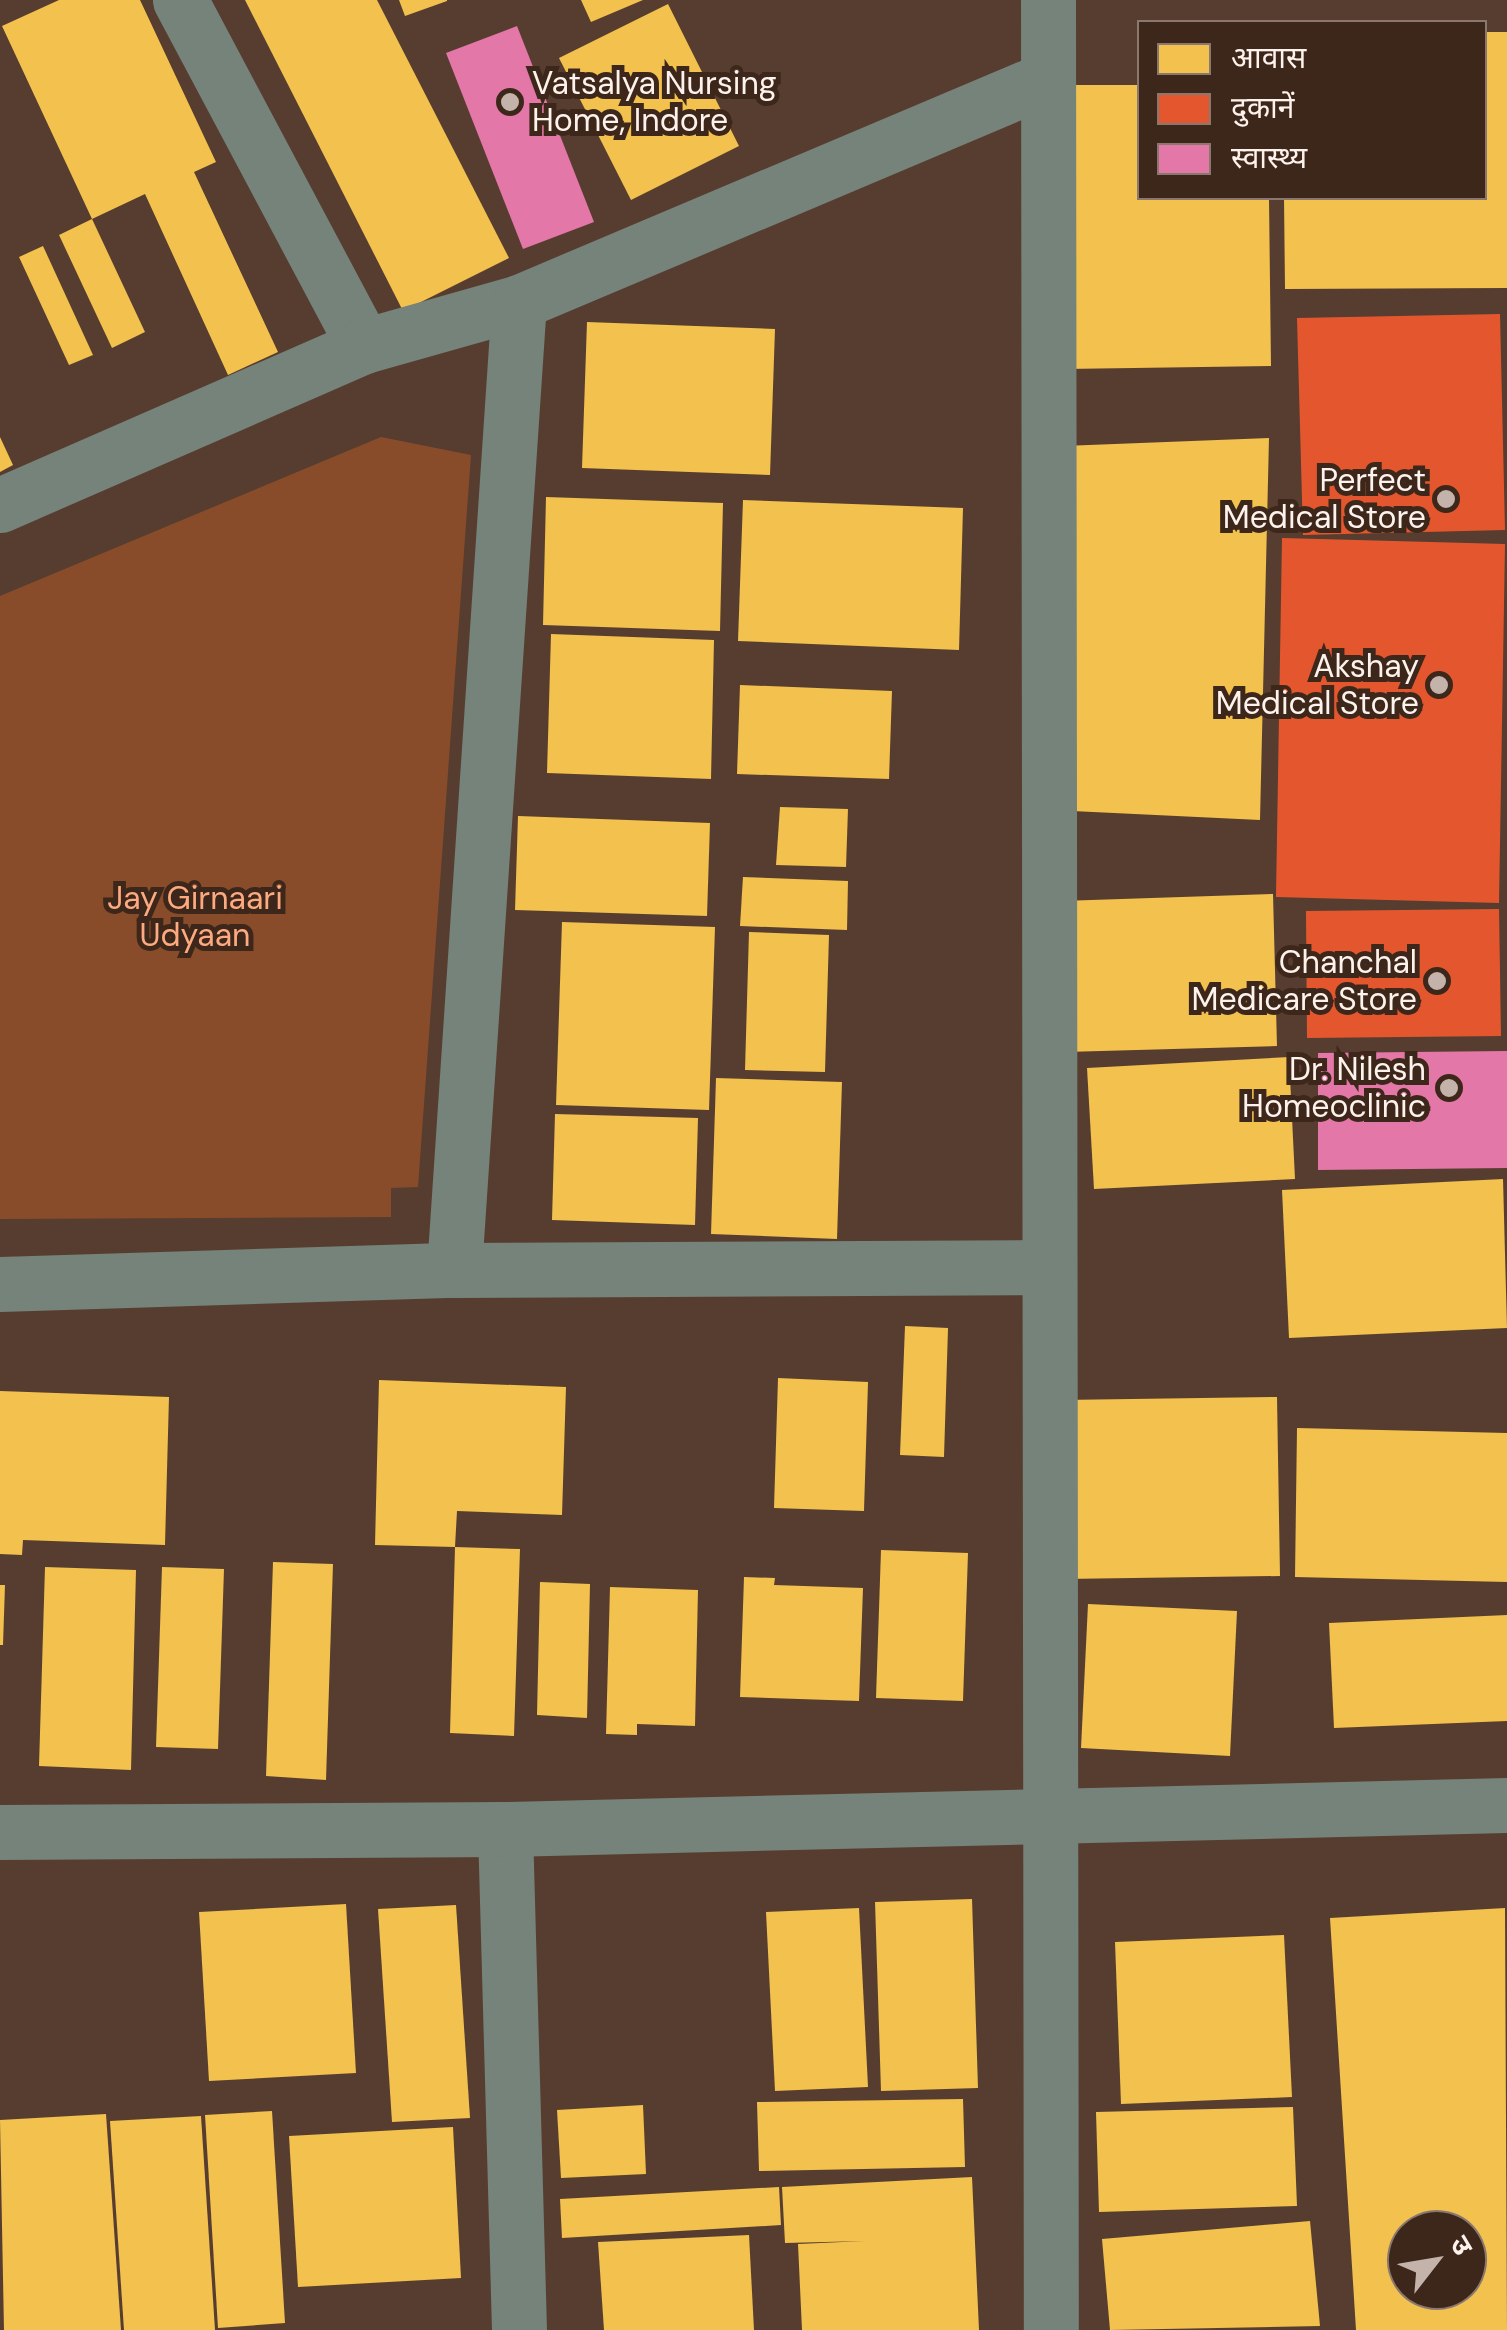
<!DOCTYPE html>
<html>
<head>
<meta charset="utf-8">
<style>
	body { margin:0 }
	#map { position:relative; width:1507px; height:2330px; overflow:hidden; background:#573d2f; font-family:"DM Sans","Noto Sans Devanagari",sans-serif }
	div>[style] { position:absolute }
	.green>* { inset:0; background:#884c2a }
	.homes>* { inset:0; background:#f2c14e }
	.shops>* { inset:0; background:#e4572e }
	.health>* { inset:0; background:#e377a8 }
	.minor>* { height:55px; margin:-27.5px; padding:0 27.5px; transform-origin:27.5px; border-radius:27.5px; background:#75837a }
	.tertiary>* { height:55px; margin:-27.5px; padding:0 27.5px; transform-origin:27.5px; border-radius:27.5px; background:#75837a }
	.dots>* { width:28px; height:28px; translate:-50% -50%; box-sizing:border-box; border:5px solid #3d271b; border-radius:50% }
	span { translate:-50% -50%; white-space:nowrap; text-align:center; line-height:1.15; -webkit-text-stroke:10px #3d271b; paint-order:stroke }
	.poi-label { font-size:32px; color:#fef2ec }
	.left { translate:0 -50%; text-align:left }
	.right { translate:-100% -50%; text-align:right }
	.park-label { font-size:32px; color:#fdaa80 }
	.legend { position:absolute; left:1137px; top:20px; width:350px; height:180px; box-sizing:border-box; background:#3d271b; border:2px solid #8a786f; margin:0; padding:12px 18px; list-style:none; font-size:30px; color:#fef2ec }
	.legend li { display:flex; align-items:center; gap:20px; height:50px }
	.legend b { width:50px; border:2px solid #8a786f }
	.north { position:absolute; left:1387px; top:2210px; width:100px; height:100px; box-sizing:border-box; background:#3d271b; border:2px solid #8a786f; border-radius:50%; rotate:59deg; font-size:28px; font-weight:700; line-height:40px; text-align:center; color:#fef2ec }
	.north::after { content:''; display:block; margin:auto; width:35px; height:45px; background:#c4b3aa; clip-path:polygon(50% 0,100% 100%,50% 72%,0 100%) }
</style>
</head>
<body>
<div id="map">
	<div class="green">
		<i style="clip-path:polygon(381px 437px,471px 455px,418px 1187px,391px 1188px,391px 1217px,0 1219px,0 596px)"></i>
	</div>
	<div class="homes">
		<i style="clip-path:polygon(59px 0,140px 0,216px 162px,194px 172px,278px 352px,228px 375px,145px 194px,92px 219px,2px 26px)"></i>
		<i style="clip-path:polygon(245px 0,377px 0,509px 258px,403px 311px)"></i>
		<i style="clip-path:polygon(399px 0,447px 0,447px 1px,405px 16px)"></i>
		<i style="clip-path:polygon(581px 0,643px 0,591px 22px)"></i>
		<i style="clip-path:polygon(668px 4px,739px 146px,631px 200px,559px 58px)"></i>
		<i style="clip-path:polygon(1484px 32px,1507px 32px,1507px 288px,1285px 289px,1284px 198px,1484px 198px)"></i>
		<i style="clip-path:polygon(1060px 85px,1140px 85px,1140px 198px,1269px 198px,1271px 366px,1065px 369px)"></i>
		<i style="clip-path:polygon(92px 219px,145px 332px,112px 348px,59px 235px)"></i>
		<i style="clip-path:polygon(43px 246px,93px 355px,69px 365px,19px 257px)"></i>
		<i style="clip-path:polygon(587px 322px,775px 329px,770px 475px,582px 468px)"></i>
		<i style="clip-path:polygon(0 437px,13px 465px,0 472px)"></i>
		<i style="clip-path:polygon(1269px 438px,1260px 820px,1072px 811px,1063px 446px)"></i>
		<i style="clip-path:polygon(546px 497px,723px 503px,720px 631px,543px 625px)"></i>
		<i style="clip-path:polygon(743px 500px,963px 508px,959px 650px,738px 641px)"></i>
		<i style="clip-path:polygon(551px 634px,714px 640px,711px 779px,547px 773px)"></i>
		<i style="clip-path:polygon(740px 685px,892px 691px,889px 779px,737px 774px)"></i>
		<i style="clip-path:polygon(780px 807px,848px 809px,846px 867px,776px 865px)"></i>
		<i style="clip-path:polygon(518px 816px,710px 823px,707px 916px,515px 910px)"></i>
		<i style="clip-path:polygon(743px 877px,848px 881px,847px 930px,740px 926px)"></i>
		<i style="clip-path:polygon(1273px 894px,1277px 1046px,1065px 1052px,1061px 901px)"></i>
		<i style="clip-path:polygon(562px 922px,715px 927px,709px 1110px,556px 1105px)"></i>
		<i style="clip-path:polygon(749px 932px,829px 935px,825px 1072px,745px 1070px)"></i>
		<i style="clip-path:polygon(1289px 1057px,1295px 1179px,1094px 1189px,1087px 1068px)"></i>
		<i style="clip-path:polygon(716px 1078px,842px 1082px,837px 1239px,711px 1234px)"></i>
		<i style="clip-path:polygon(555px 1114px,698px 1118px,695px 1225px,552px 1220px)"></i>
		<i style="clip-path:polygon(1503px 1179px,1507px 1328px,1289px 1338px,1282px 1190px)"></i>
		<i style="clip-path:polygon(905px 1326px,948px 1328px,944px 1457px,900px 1455px)"></i>
		<i style="clip-path:polygon(778px 1378px,868px 1382px,864px 1511px,774px 1508px)"></i>
		<i style="clip-path:polygon(379px 1380px,566px 1387px,562px 1515px,457px 1511px,455px 1547px,520px 1549px,514px 1736px,450px 1733px,455px 1547px,375px 1545px)"></i>
		<i style="clip-path:polygon(0 1391px,169px 1397px,165px 1545px,23px 1540px,22px 1555px,0 1554px)"></i>
		<i style="clip-path:polygon(1277px 1397px,1280px 1576px,1064px 1579px,1061px 1400px)"></i>
		<i style="clip-path:polygon(1297px 1428px,1507px 1433px,1507px 1582px,1295px 1577px)"></i>
		<i style="clip-path:polygon(881px 1550px,968px 1553px,963px 1701px,876px 1698px)"></i>
		<i style="clip-path:polygon(273px 1562px,333px 1564px,326px 1780px,266px 1776px)"></i>
		<i style="clip-path:polygon(45px 1567px,136px 1570px,131px 1770px,39px 1766px)"></i>
		<i style="clip-path:polygon(162px 1567px,224px 1569px,218px 1749px,156px 1747px)"></i>
		<i style="clip-path:polygon(744px 1577px,775px 1578px,774px 1585px,863px 1588px,859px 1701px,740px 1697px)"></i>
		<i style="clip-path:polygon(540px 1582px,590px 1584px,587px 1718px,537px 1715px)"></i>
		<i style="clip-path:polygon(0 1585px,5px 1585px,3px 1645px,0 1645px)"></i>
		<i style="clip-path:polygon(610px 1587px,698px 1590px,695px 1726px,637px 1724px,637px 1735px,606px 1734px)"></i>
		<i style="clip-path:polygon(1088px 1604px,1237px 1611px,1230px 1756px,1081px 1748px)"></i>
		<i style="clip-path:polygon(1507px 1615px,1507px 1721px,1334px 1728px,1329px 1623px)"></i>
		<i style="clip-path:polygon(972px 1899px,978px 2088px,881px 2091px,875px 1902px)"></i>
		<i style="clip-path:polygon(346px 1904px,356px 2073px,209px 2081px,199px 1912px)"></i>
		<i style="clip-path:polygon(456px 1905px,470px 2118px,392px 2122px,378px 1909px)"></i>
		<i style="clip-path:polygon(859px 1908px,868px 2087px,775px 2091px,766px 1912px)"></i>
		<i style="clip-path:polygon(evenodd,1505px 1908px,1507px 2330px,1356px 2330px,1330px 1918px,1505px 1908px,1407px 2230px,1467px 2230px,1467px 2290px,1407px 2290px,1407px 2230px)"></i>
		<i style="clip-path:polygon(1284px 1935px,1292px 2097px,1121px 2104px,1115px 1942px)"></i>
		<i style="clip-path:polygon(963px 2099px,965px 2167px,759px 2171px,757px 2102px)"></i>
		<i style="clip-path:polygon(643px 2105px,646px 2174px,561px 2178px,557px 2110px)"></i>
		<i style="clip-path:polygon(1293px 2107px,1297px 2206px,1099px 2212px,1096px 2112px)"></i>
		<i style="clip-path:polygon(272px 2111px,285px 2323px,218px 2328px,205px 2115px)"></i>
		<i style="clip-path:polygon(106px 2114px,121px 2330px,4px 2330px,0 2120px)"></i>
		<i style="clip-path:polygon(201px 2116px,215px 2330px,124px 2330px,110px 2121px)"></i>
		<i style="clip-path:polygon(453px 2127px,461px 2278px,298px 2287px,289px 2136px)"></i>
		<i style="clip-path:polygon(972px 2177px,979px 2330px,802px 2330px,798px 2244px,865px 2241px,785px 2243px,782px 2187px)"></i>
		<i style="clip-path:polygon(779px 2187px,781px 2225px,562px 2238px,560px 2199px)"></i>
		<i style="clip-path:polygon(1310px 2221px,1320px 2326px,1110px 2330px,1102px 2239px)"></i>
		<i style="clip-path:polygon(749px 2235px,754px 2330px,604px 2330px,598px 2242px)"></i>
	</div>
	<div class="shops">
		<i style="clip-path:polygon(1500px 314px,1505px 530px,1303px 535px,1297px 318px)"></i>
		<i style="clip-path:polygon(1282px 538px,1505px 544px,1499px 903px,1276px 897px)"></i>
		<i style="clip-path:polygon(1499px 909px,1501px 1036px,1307px 1038px,1306px 911px)"></i>
	</div>
	<div class="health">
		<i style="clip-path:polygon(517px 26px,594px 222px,523px 249px,446px 53px)"></i>
		<i style="clip-path:polygon(1507px 1051px,1507px 1168px,1318px 1170px,1318px 1053px)"></i>
	</div>
	<div class="minor">
		<i style="left:180px;top:0;width:392px;rotate:62deg"></i>
		<i style="left:1048px;top:0;width:2330px;rotate:89.93deg"></i>
		<i style="left:0;top:505px;width:397px;rotate:-23.6deg"></i>
		<i style="left:364px;top:346px;width:161px;rotate:-15.8deg"></i>
		<i style="left:519px;top:302px;width:573px;rotate:-22.9deg"></i>
		<i style="left:454px;top:1270px;width:970px;rotate:-86.16deg"></i>
		<i style="left:0;top:1284px;width:454px;rotate:-1.8deg"></i>
		<i style="left:454px;top:1270px;width:594px;rotate:-0.29deg"></i>
		<i style="left:505px;top:1829px;width:501px;rotate:88.4deg"></i>
	</div>
	<div class="tertiary">
		<i style="left:0;top:1832px;width:505px;rotate:-0.34deg"></i>
		<i style="left:505px;top:1829px;width:1002px;rotate:-1.37deg"></i>
	</div>
	<div class="dots">
		<i style="left:510px;top:102px;background:#c4b3aa"></i>
		<i style="left:1446px;top:499px;background:#c4b3aa"></i>
		<i style="left:1439px;top:685px;background:#c4b3aa"></i>
		<i style="left:1437px;top:981px;background:#c4b3aa"></i>
		<i style="left:1449px;top:1088px;background:#c4b3aa"></i>
	</div>
	<div class="poi-label">
		<span class="left" style="left:532px;top:102px">Vatsalya Nursing<br>Home, Indore</span>
		<span class="right" style="left:1426px;top:499px">Perfect<br>Medical Store</span>
		<span class="right" style="left:1419px;top:685px">Akshay<br>Medical Store</span>
		<span class="right" style="left:1417px;top:981px">Chanchal<br>Medicare Store</span>
		<span class="right" style="left:1426px;top:1088px">Dr. Nilesh<br>Homeoclinic</span>
	</div>
	<div class="park-label">
		<span style="left:195px;top:917px">Jay Girnaari<br>Udyaan</span>
	</div>
	<ul class="legend">
	<li><b style="height:28px;background:#f2c14e"></b>आवास</li>
	<li><b style="height:28px;background:#e4572e"></b>दुकानें</li>
	<li><b style="height:28px;background:#e377a8"></b>स्वास्थ्य</li>
	</ul>
	<div class="north">उ</div>
</div>
</body>
</html>
